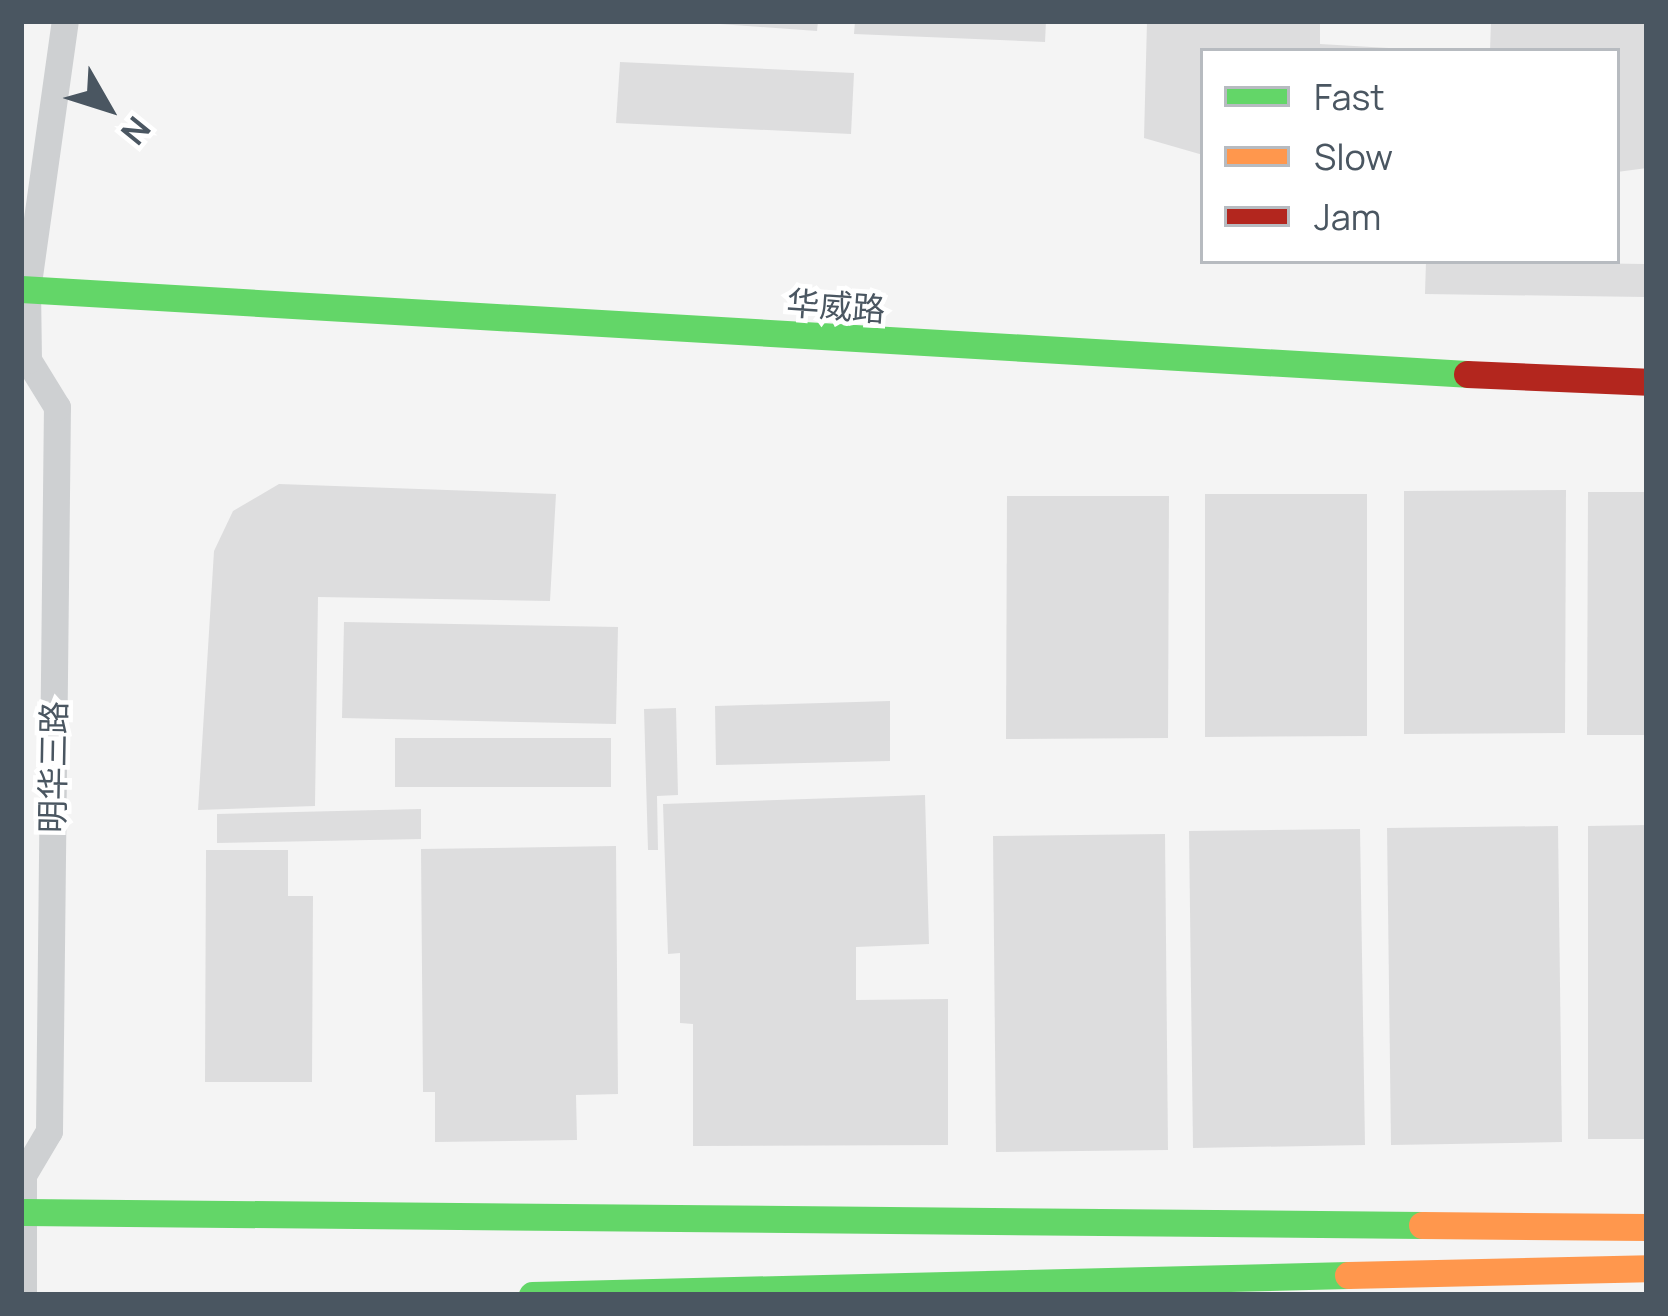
<!DOCTYPE html>
<html>
<head>
<meta charset="utf-8">
<style>
	body { margin:0 }
	#map { position:relative; width:1668px; height:1316px; overflow:hidden; background:#f4f4f4; font-family:Manrope,"Noto Sans SC",sans-serif }
	div>[style] { position:absolute }
	.building>* { inset:0; background:#ddddde }
	.street>* { height:27px; margin:-13.5px; padding:0 13.5px; transform-origin:13.5px; border-radius:13.5px; background:#ced0d2 }
	.fast>* { height:27px; margin:-13.5px; padding:0 13.5px; transform-origin:13.5px; border-radius:13.5px; background:#63d668 }
	.slow>* { height:27px; margin:-13.5px; padding:0 13.5px; transform-origin:13.5px; border-radius:13.5px; background:#ff974d }
	.jam>* { height:27px; margin:-13.5px; padding:0 13.5px; transform-origin:13.5px; border-radius:13.5px; background:#b3261e }
	span { translate:-50% -50%; white-space:nowrap; text-align:center; line-height:1.15; -webkit-text-stroke:9px #fff; paint-order:stroke }
	.street-label { font-size:33px; color:#4a5661 }
	.frame { position:absolute; inset:0; border:24px solid #4a5661; pointer-events:none }
	.legend { position:absolute; left:1200px; top:48px; width:420px; height:216px; box-sizing:border-box; background:#fff; border:3px solid #b7bbc0; margin:0; padding:15px 21px; list-style:none; font-size:36px; color:#4a5661 }
	.legend li { display:flex; align-items:center; gap:24px; height:60px }
	.legend b { width:60px; border:3px solid #b7bbc0 }
	.north { position:absolute; left:48px; top:48px; width:120px; height:120px; -webkit-text-stroke:9px #fff; paint-order:stroke; rotate:129deg; font-size:33px; font-weight:700; line-height:48px; text-align:center; color:#4a5661 }
	.north::after { content:''; display:block; margin:auto; width:42px; height:54px; background:#4a5661; clip-path:polygon(50% 0,100% 100%,50% 72%,0 100%) }
</style>
</head>
<body>
<div id="map">
	<div class="building">
		<i style="clip-path:polygon(679px 21px,818px 21px,817px 31px)"></i>
		<i style="clip-path:polygon(855px 21px,1046px 21px,1045px 42px,854px 34px)"></i>
		<i style="clip-path:polygon(1147px 21px,1320px 21px,1320px 44px,1440px 51px,1203px 51px,1203px 155px,1144px 138px)"></i>
		<i style="clip-path:polygon(1491px 21px,1647px 21px,1647px 168px,1617px 172px,1617px 51px,1490px 51px)"></i>
		<i style="clip-path:polygon(620px 62px,854px 73px,851px 134px,616px 123px)"></i>
		<i style="clip-path:polygon(1426px 261px,1645px 264px,1645px 297px,1425px 294px)"></i>
		<i style="clip-path:polygon(279px 484px,556px 494px,550px 601px,318px 597px,315px 806px,198px 810px,214px 551px,233px 511px)"></i>
		<i style="clip-path:polygon(1566px 490px,1565px 733px,1404px 734px,1404px 491px)"></i>
		<i style="clip-path:polygon(1588px 492px,1647px 492px,1647px 735px,1587px 735px)"></i>
		<i style="clip-path:polygon(1205px 494px,1367px 494px,1367px 736px,1205px 737px)"></i>
		<i style="clip-path:polygon(1007px 496px,1169px 496px,1168px 738px,1006px 739px)"></i>
		<i style="clip-path:polygon(344px 622px,618px 627px,616px 724px,342px 718px)"></i>
		<i style="clip-path:polygon(890px 701px,890px 761px,716px 765px,715px 706px)"></i>
		<i style="clip-path:polygon(676px 708px,678px 795px,657px 796px,658px 850px,648px 850px,644px 709px)"></i>
		<i style="clip-path:polygon(395px 738px,611px 738px,611px 787px,395px 787px)"></i>
		<i style="clip-path:polygon(925px 795px,929px 944px,856px 947px,856px 1000px,948px 999px,948px 1145px,693px 1146px,693px 1024px,680px 1023px,680px 953px,668px 954px,663px 804px)"></i>
		<i style="clip-path:polygon(421px 809px,421px 839px,217px 843px,217px 814px)"></i>
		<i style="clip-path:polygon(1647px 825px,1647px 1139px,1588px 1139px,1588px 826px)"></i>
		<i style="clip-path:polygon(1558px 826px,1562px 1142px,1391px 1145px,1387px 828px)"></i>
		<i style="clip-path:polygon(1360px 829px,1365px 1145px,1193px 1148px,1189px 831px)"></i>
		<i style="clip-path:polygon(1165px 834px,1168px 1150px,996px 1152px,993px 836px)"></i>
		<i style="clip-path:polygon(616px 846px,618px 1094px,576px 1095px,577px 1140px,435px 1142px,435px 1092px,423px 1092px,421px 849px)"></i>
		<i style="clip-path:polygon(206px 850px,288px 850px,288px 896px,313px 896px,312px 1082px,205px 1082px)"></i>
	</div>
	<div class="street">
		<i style="left:23px;top:1295px;width:120px;rotate:-90deg"></i>
		<i style="left:23px;top:1175px;width:51px;rotate:-59.4deg"></i>
		<i style="left:49px;top:1131px;width:724px;rotate:-89.37deg"></i>
		<i style="left:57px;top:407px;width:55px;rotate:-121.7deg"></i>
		<i style="left:28px;top:360px;width:70px;rotate:-90.8deg"></i>
		<i style="left:27px;top:290px;width:272px;rotate:-82deg"></i>
	</div>
	<div class="fast">
		<i style="left:21px;top:289px;width:1448px;rotate:3.36deg"></i>
		<i style="left:24px;top:1212px;width:1398px;rotate:0.53deg"></i>
		<i style="left:532px;top:1295px;width:816px;rotate:-1.4deg"></i>
	</div>
	<div class="slow">
		<i style="left:1422px;top:1225px;width:225px;rotate:0.5deg"></i>
		<i style="left:1348px;top:1275px;width:299px;rotate:-1.3deg"></i>
	</div>
	<div class="jam">
		<i style="left:1467px;top:374px;width:180px;rotate:2.5deg"></i>
	</div>
	<div class="street-label">
		<span style="left:836px;top:306px;rotate:4deg">华威路</span>
		<span style="left:53px;top:767px;rotate:-89deg">明华三路</span>
	</div>
	<div class="frame"></div>
	<ul class="legend">
	<li><b style="height:15px;background:#63d668"></b>Fast</li>
	<li><b style="height:15px;background:#ff974d"></b>Slow</li>
	<li><b style="height:15px;background:#b3261e"></b>Jam</li>
	</ul>
	<div class="north">N</div>
</div>
</body>
</html>
